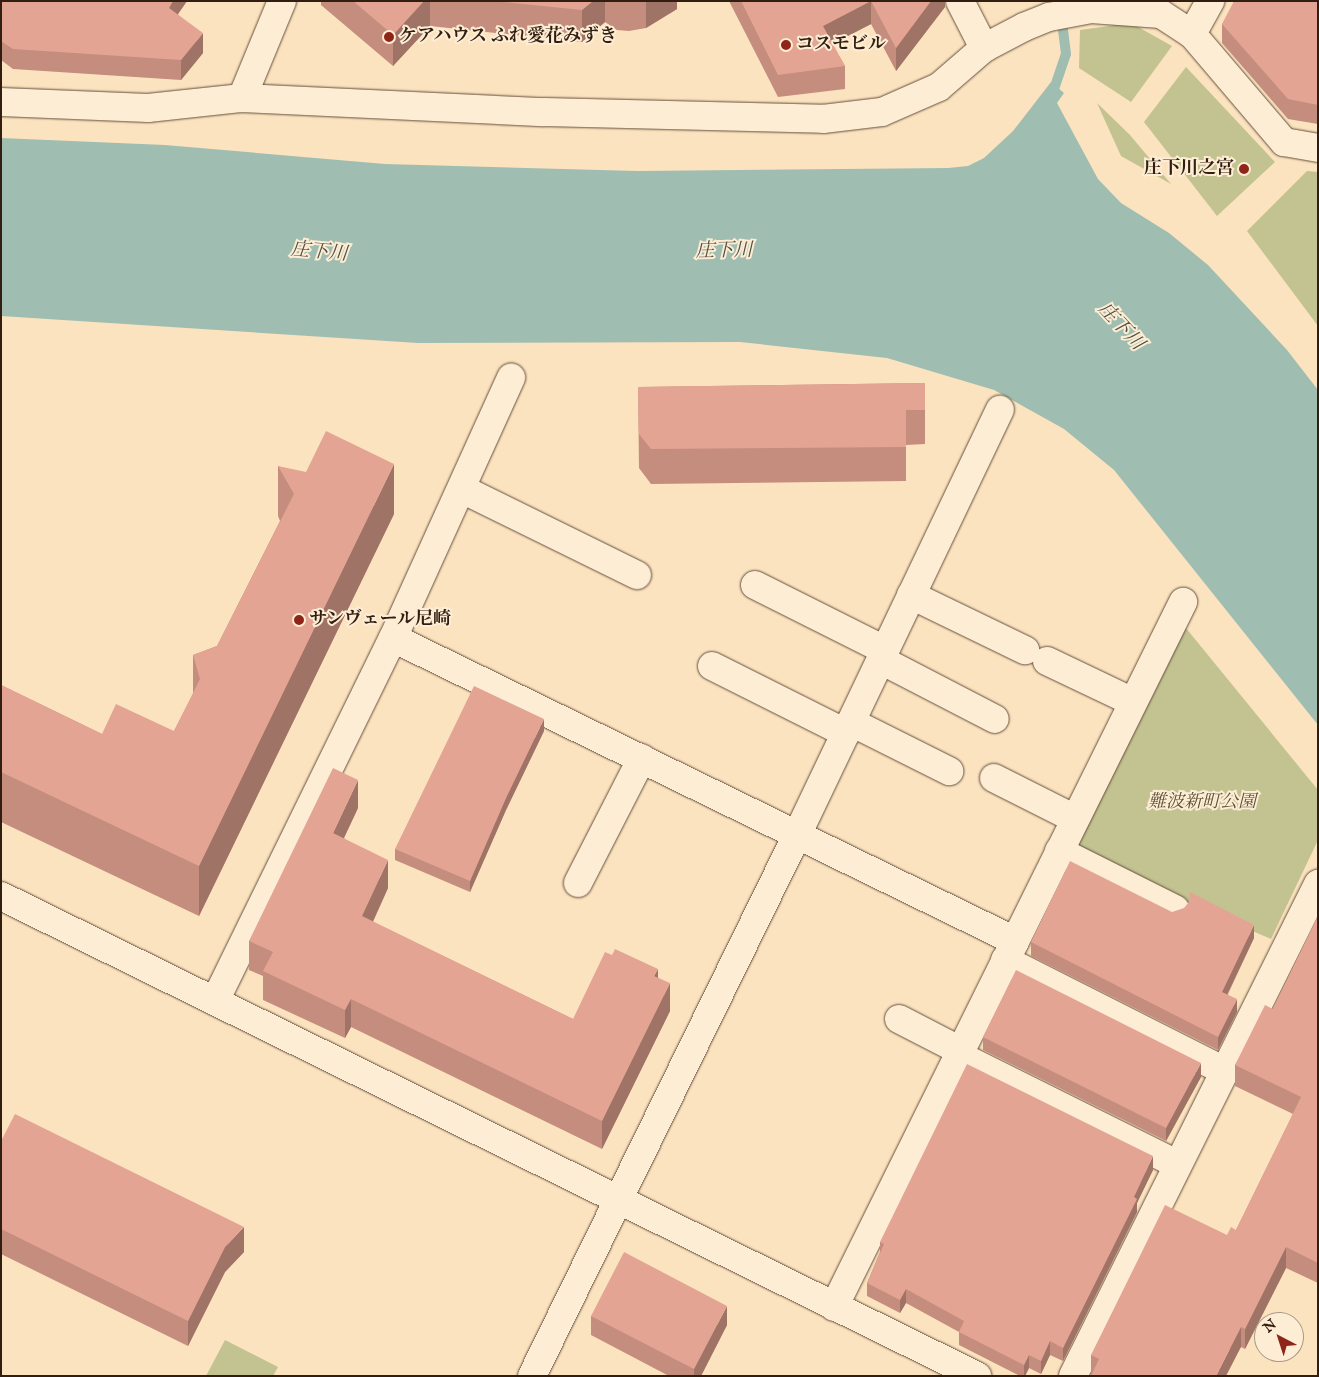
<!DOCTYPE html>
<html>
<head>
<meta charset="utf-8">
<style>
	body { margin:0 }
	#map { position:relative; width:1319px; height:1377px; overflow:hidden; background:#fce3bf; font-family:"IM FELL English","Noto Serif JP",serif }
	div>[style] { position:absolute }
	.green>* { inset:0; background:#c2c390 }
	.water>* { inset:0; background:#9fbeb1 }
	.stream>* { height:10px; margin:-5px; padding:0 5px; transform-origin:5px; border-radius:5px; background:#9fbeb1 }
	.roads { filter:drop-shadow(0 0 1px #644f3c) drop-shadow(0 0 1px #644f3c) }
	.minor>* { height:28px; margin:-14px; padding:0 14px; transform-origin:14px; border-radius:14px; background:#fdedd5 }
	.wall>* { inset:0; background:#c48d7e }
	.shaded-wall>* { inset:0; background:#a07367 }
	.building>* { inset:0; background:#e4a493 }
	.dots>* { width:14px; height:14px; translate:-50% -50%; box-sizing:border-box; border:2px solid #fdedd5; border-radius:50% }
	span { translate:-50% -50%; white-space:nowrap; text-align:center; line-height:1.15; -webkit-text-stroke:4px #fdedd5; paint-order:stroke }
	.poi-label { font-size:18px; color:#311e11; font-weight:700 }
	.left { translate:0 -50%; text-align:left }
	.right { translate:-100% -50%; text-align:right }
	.park-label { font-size:18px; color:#5c5037; font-style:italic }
	.water-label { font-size:19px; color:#524e41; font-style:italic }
	.frame { position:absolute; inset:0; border:2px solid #311e11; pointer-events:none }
	.north { position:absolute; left:1254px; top:1312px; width:50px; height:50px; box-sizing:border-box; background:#fdedd5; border:1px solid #ab9a87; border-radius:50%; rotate:320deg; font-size:14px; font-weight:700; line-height:20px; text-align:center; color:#311e11 }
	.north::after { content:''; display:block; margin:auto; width:18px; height:22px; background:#8f2418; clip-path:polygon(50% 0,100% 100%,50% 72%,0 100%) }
</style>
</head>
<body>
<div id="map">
	<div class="green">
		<i style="clip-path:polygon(1131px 23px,1172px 46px,1131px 102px,1079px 68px,1080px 30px)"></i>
		<i style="clip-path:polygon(1186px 67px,1275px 162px,1217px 216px,1144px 122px)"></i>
		<i style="clip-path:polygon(1097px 103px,1130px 135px,1171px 184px,1121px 156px)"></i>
		<i style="clip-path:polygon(1307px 171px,1318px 172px,1318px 326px,1247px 231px)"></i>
		<i style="clip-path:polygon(1181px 622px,1318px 790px,1318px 840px,1271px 939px,1071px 853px)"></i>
		<i style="clip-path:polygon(225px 1340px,278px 1367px,273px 1376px,206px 1376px)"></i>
	</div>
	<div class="water">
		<i style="clip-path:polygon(1051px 82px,1064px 93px,1057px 103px,1098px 179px,1121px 203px,1169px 233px,1208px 265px,1287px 350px,1318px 390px,1318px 725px,1114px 470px,1064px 429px,994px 390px,887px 358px,740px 342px,418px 343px,1px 316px,1px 138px,165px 145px,385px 164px,637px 171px,948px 168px,968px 166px,984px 158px,1013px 131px)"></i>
	</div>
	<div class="stream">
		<i style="left:1051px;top:98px;width:46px;rotate:-71.2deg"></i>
		<i style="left:1066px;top:54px;width:39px;rotate:-97deg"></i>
	</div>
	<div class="roads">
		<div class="minor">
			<i style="left:960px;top:1px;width:53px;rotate:62.9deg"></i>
			<i style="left:1192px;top:34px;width:38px;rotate:-61deg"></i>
			<i style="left:242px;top:98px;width:105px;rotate:-67.6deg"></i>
			<i style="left:1px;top:102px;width:147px;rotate:2.3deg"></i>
			<i style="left:148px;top:108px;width:95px;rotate:-6.1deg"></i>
			<i style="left:242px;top:98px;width:302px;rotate:2.7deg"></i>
			<i style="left:544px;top:112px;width:279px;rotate:1.4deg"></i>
			<i style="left:823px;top:119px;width:59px;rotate:-6.8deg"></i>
			<i style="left:882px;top:112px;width:62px;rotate:-23.7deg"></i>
			<i style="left:939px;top:87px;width:60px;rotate:-40.9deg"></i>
			<i style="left:984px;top:48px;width:45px;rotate:-27.7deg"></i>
			<i style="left:1024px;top:27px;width:27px;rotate:-22deg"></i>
			<i style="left:1049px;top:17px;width:43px;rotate:-10.8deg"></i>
			<i style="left:1091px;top:9px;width:70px;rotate:4.1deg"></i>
			<i style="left:1161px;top:14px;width:37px;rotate:33deg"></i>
			<i style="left:1192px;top:34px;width:142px;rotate:49.6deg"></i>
			<i style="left:1284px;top:142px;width:35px;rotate:10deg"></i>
			<i style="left:462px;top:489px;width:195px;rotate:26.2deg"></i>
			<i style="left:755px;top:585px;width:145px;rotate:26.6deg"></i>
			<i style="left:911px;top:595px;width:127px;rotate:25.8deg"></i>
			<i style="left:393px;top:638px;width:286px;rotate:-65.6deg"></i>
			<i style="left:881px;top:660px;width:128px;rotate:27.4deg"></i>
			<i style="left:1047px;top:661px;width:95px;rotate:25.5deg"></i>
			<i style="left:712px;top:666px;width:150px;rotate:26.6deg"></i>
			<i style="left:851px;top:722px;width:110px;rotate:26.6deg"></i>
			<i style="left:994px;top:778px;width:91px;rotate:26.8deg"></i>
			<i style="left:1059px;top:851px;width:130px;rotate:26.6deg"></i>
			<i style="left:578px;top:883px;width:140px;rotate:-62.9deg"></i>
			<i style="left:1px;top:896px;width:1088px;rotate:26.19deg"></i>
			<i style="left:1005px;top:960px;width:246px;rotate:26.8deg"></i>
			<i style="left:215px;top:1001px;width:404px;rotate:-63.9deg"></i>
			<i style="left:393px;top:638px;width:692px;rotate:25.97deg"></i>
			<i style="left:899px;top:1019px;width:70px;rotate:27.3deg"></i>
			<i style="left:958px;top:1055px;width:245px;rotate:26.5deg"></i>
			<i style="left:834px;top:1307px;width:787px;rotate:-63.66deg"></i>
			<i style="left:532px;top:1376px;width:605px;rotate:-63.9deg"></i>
			<i style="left:798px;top:833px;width:469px;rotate:-64.5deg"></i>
			<i style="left:1073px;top:1376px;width:550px;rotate:-63.53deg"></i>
		</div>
	</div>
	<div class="wall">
		<i style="clip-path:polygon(1px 1px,187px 1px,178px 14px,203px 53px,181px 80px,13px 69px,1px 60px)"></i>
		<i style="clip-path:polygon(321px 1px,677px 1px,677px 9px,646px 28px,629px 31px,617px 30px,605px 22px,582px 42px,430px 26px,393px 66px,321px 5px)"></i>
		<i style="clip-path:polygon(729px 1px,945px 1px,945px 7px,896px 71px,871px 24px,832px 44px,845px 66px,845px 89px,778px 97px)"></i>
		<i style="clip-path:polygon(1318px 1px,1318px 124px,1288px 119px,1222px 43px,1222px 24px)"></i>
		<i style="clip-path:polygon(925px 383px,925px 444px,906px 445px,906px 481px,651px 484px,639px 468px,638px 387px)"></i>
		<i style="clip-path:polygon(278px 466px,394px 514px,199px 916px,1px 822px,1px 685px,102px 734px,174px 731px,193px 694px,193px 655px,217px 646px,280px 521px,278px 516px)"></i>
		<i style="clip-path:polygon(544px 731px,506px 810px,470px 892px,395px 860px,395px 849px)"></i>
		<i style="clip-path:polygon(358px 808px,344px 838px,388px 888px,373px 922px,573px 1019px,658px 977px,670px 1011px,602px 1149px,351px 1027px,345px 1038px,263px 1000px,263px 976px,249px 970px,249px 941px)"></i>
		<i style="clip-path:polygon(1172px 912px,1254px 938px,1228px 994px,1237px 1012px,1218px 1050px,1031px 956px,1031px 942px)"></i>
		<i style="clip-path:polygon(1318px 916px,1318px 1283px,1286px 1268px,1245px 1349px,1241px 1347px,1091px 1376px,1091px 1355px,1227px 1235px,1236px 1230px,1293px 1114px,1235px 1086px,1235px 1065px,1273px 1009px)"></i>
		<i style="clip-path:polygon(983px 1037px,1201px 1077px,1166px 1141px,983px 1050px)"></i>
		<i style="clip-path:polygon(1px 1141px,244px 1252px,225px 1272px,188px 1346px,1px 1254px)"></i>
		<i style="clip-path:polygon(1153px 1170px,1137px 1203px,1137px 1212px,1063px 1361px,1050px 1355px,1041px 1374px,1029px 1368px,1025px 1376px,1020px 1376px,959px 1345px,959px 1332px,906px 1303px,900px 1313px,867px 1296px,867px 1283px,880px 1252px,880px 1242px)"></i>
		<i style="clip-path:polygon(591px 1316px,727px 1325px,701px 1376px,669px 1376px,591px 1335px)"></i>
	</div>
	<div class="shaded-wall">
		<i style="clip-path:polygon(173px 1px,187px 1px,169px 27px,169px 8px)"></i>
		<i style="clip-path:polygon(424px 1px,430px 1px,430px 26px,393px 66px,393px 35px)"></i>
		<i style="clip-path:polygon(593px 1px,605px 1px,605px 22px,582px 42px,582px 10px)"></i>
		<i style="clip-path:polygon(646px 1px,677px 1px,677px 9px,646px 28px)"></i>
		<i style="clip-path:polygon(871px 1px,871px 24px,823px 49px,823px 26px)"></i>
		<i style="clip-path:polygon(931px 1px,945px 1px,945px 7px,896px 71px,896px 48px)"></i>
		<i style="clip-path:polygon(203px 33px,203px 53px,181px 80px,181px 60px)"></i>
		<i style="clip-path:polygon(394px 464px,394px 514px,199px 916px,199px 866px)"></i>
		<i style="clip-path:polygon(544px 719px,544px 731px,506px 810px,470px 892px,470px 881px,506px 798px)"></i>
		<i style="clip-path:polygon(358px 780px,358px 808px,333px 861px,333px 833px)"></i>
		<i style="clip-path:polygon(388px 860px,388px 888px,362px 945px,362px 916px)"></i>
		<i style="clip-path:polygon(1254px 925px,1254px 938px,1222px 1005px,1222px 992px)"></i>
		<i style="clip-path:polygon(658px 969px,658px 997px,654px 976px)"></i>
		<i style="clip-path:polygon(670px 983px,670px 1011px,602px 1149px,602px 1121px)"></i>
		<i style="clip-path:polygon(351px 999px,351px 1027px,345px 1038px,345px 1010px)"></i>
		<i style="clip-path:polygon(1237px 999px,1237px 1012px,1218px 1050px,1218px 1037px)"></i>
		<i style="clip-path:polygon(1201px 1063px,1201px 1077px,1166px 1141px,1166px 1128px)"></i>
		<i style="clip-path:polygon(1153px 1156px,1153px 1170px,1137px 1203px,1137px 1212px,1063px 1361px,1063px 1348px)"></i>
		<i style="clip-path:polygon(244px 1227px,244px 1252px,225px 1272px,188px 1346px,188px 1321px,225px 1247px)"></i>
		<i style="clip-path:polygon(1286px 1247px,1286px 1268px,1245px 1349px,1245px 1329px)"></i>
		<i style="clip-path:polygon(906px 1289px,906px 1303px,900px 1313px,900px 1300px)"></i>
		<i style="clip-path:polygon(727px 1306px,727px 1325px,701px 1376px,694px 1376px,694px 1369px)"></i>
		<i style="clip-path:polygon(1241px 1327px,1241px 1347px,1226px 1376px,1216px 1376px)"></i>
		<i style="clip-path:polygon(1050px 1341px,1050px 1355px,1041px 1374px,1041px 1361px)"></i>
		<i style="clip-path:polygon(1029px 1355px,1029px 1368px,1025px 1376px,1024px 1376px,1024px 1365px)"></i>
	</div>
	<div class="building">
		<i style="clip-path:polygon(1px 1px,173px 1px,169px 8px,203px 33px,181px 60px,13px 49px,1px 41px)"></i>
		<i style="clip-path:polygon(353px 1px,424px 1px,393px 35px)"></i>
		<i style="clip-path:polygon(494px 1px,593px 1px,582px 10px)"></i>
		<i style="clip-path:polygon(741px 1px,871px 1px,823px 26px,845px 66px,778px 75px)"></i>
		<i style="clip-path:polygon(871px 1px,931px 1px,896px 48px)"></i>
		<i style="clip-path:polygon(1234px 1px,1318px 1px,1318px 105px,1288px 99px,1222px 24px)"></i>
		<i style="clip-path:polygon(925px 383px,925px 410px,906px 410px,906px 447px,651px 449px,639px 434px,638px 387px)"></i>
		<i style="clip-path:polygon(326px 431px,394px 464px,199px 866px,1px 772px,1px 685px,102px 734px,116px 704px,174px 731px,200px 679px,193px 655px,217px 646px,294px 494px,278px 466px,306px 472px)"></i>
		<i style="clip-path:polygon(474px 686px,544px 719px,506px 798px,470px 881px,395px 849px)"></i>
		<i style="clip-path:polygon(333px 768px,358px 780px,333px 833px,388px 860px,362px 916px,573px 1019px,605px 952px,612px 955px,615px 949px,658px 969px,654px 976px,670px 983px,602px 1121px,351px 999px,345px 1010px,263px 971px,273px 952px,249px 941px)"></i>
		<i style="clip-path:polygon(1070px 861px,1172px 912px,1184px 908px,1189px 902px,1190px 892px,1254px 925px,1222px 992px,1237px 999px,1218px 1037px,1031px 942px)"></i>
		<i style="clip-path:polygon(1318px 916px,1318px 1263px,1286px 1247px,1245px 1329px,1241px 1327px,1216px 1376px,1091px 1376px,1099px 1359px,1091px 1355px,1165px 1205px,1227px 1235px,1231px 1227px,1236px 1230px,1301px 1097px,1235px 1065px,1265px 1005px,1273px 1009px)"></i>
		<i style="clip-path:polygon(1016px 970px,1201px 1063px,1166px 1128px,983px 1037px)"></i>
		<i style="clip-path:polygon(967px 1064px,1153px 1156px,1134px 1197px,1137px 1199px,1063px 1348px,1050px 1341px,1041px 1361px,1029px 1355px,1024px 1365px,959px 1332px,964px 1321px,906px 1289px,900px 1300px,867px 1283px,884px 1244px,880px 1242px)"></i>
		<i style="clip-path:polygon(15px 1114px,244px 1227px,225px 1247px,188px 1321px,1px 1229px,1px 1141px)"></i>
		<i style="clip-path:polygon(624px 1252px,727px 1306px,694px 1369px,591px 1316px)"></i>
	</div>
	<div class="dots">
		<i style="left:389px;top:37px;background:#8f2418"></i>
		<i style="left:786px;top:45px;background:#8f2418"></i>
		<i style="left:1244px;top:169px;background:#8f2418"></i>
		<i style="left:299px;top:620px;background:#8f2418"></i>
	</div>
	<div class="poi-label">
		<span class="left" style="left:399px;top:37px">ケアハウス ふれ愛花みずき</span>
		<span class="left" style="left:796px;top:45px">コスモビル</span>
		<span class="right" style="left:1234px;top:169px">庄下川之宮</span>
		<span class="left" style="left:309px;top:620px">サンヴェール尼崎</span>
	</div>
	<div class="park-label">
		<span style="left:1202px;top:803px">難波新町公園</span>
	</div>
	<div class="water-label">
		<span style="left:724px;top:252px;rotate:-1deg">庄下川</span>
		<span style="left:319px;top:253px;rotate:5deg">庄下川</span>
		<span style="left:1120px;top:327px;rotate:47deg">庄下川</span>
	</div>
	<div class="frame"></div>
	<div class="north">N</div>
</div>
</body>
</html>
